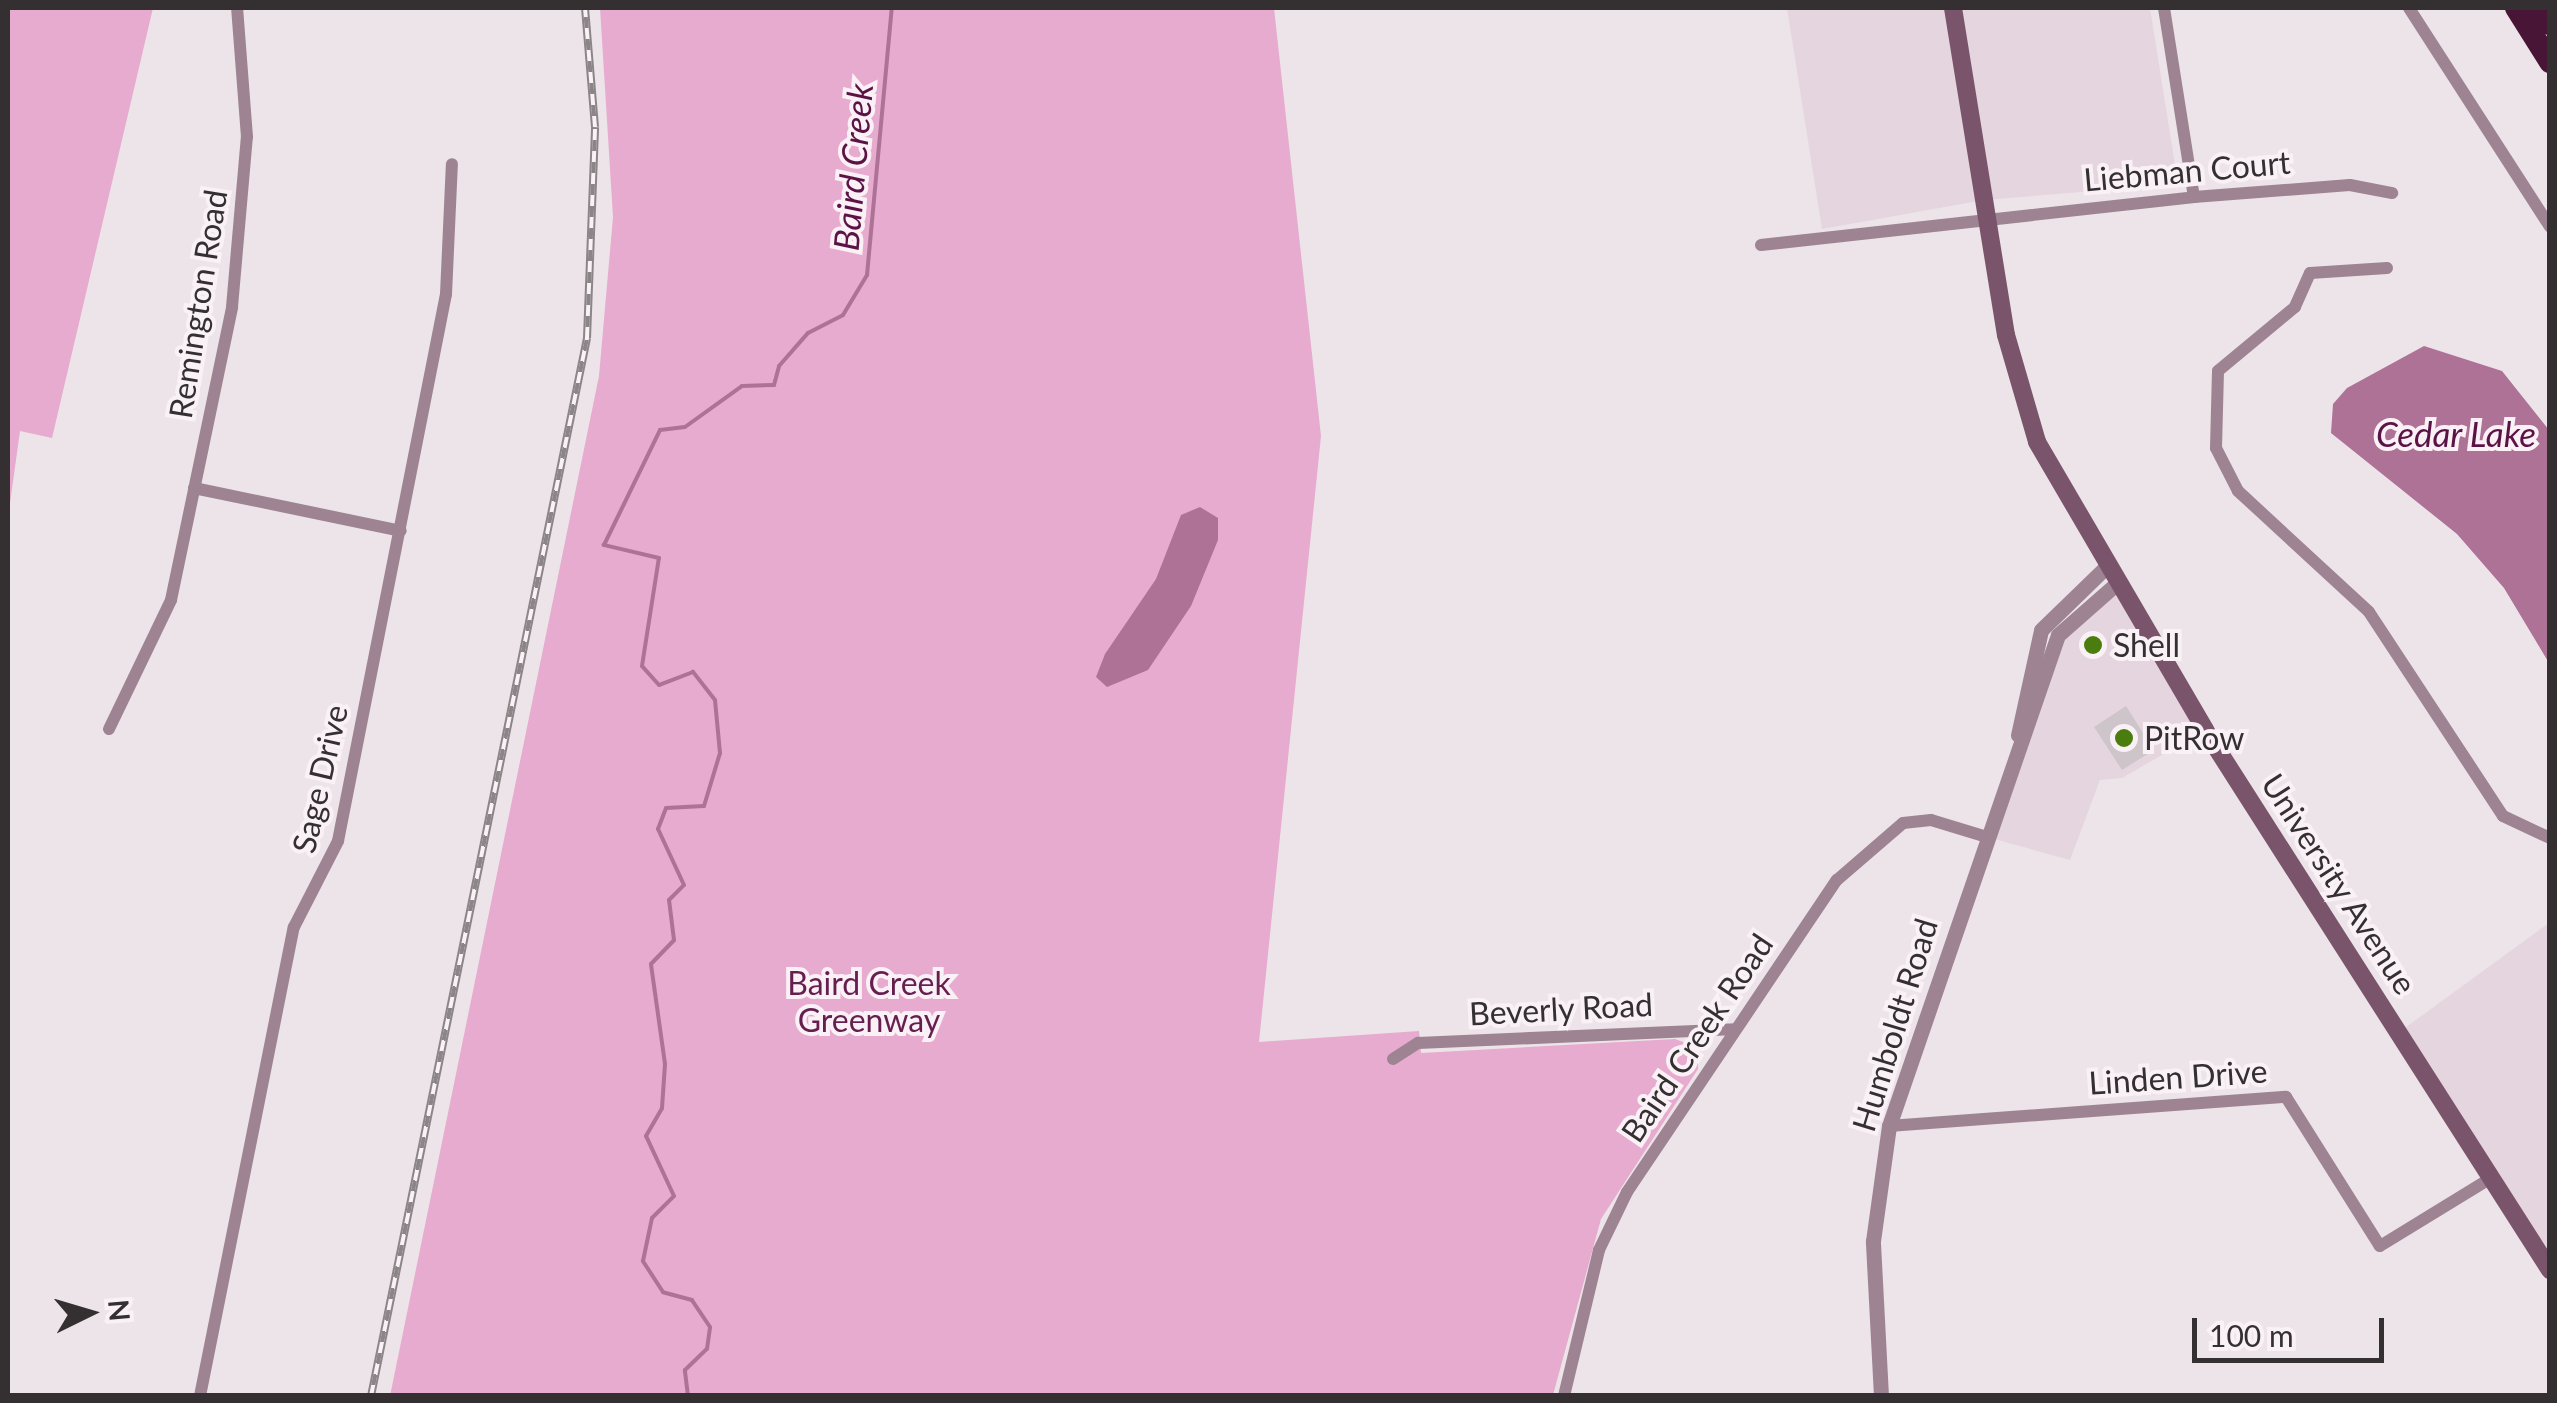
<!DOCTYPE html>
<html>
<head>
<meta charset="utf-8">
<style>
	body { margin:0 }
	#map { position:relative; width:2557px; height:1403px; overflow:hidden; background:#ece4e8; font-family:Lato,sans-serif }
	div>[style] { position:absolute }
	.built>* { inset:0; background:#e5d5de }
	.green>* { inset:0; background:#e6abce }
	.water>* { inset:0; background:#ae7297 }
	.stream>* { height:4px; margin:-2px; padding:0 2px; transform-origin:2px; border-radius:2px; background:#ae7297 }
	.building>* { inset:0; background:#cec5ca }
	.minor>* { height:12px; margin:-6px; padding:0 6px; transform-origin:6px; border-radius:6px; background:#9e8393 }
	.tertiary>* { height:15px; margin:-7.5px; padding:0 7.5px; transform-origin:7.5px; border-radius:7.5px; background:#9e8393 }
	.secondary>* { height:18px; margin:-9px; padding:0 9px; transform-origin:9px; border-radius:9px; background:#7a546b }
	.motorway>* { height:22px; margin:-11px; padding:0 11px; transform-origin:11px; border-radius:11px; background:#481537 }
	.rail>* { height:8px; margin-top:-4px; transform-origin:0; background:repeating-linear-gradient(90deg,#faf1f6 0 11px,#8b8588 0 22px); box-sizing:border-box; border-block:2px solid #8b8588 }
	.dots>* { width:28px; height:28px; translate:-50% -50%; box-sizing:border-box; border:5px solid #faf1f6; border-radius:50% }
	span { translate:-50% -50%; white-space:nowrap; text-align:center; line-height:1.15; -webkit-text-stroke:8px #faf1f6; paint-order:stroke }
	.street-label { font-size:32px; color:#343032 }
	.poi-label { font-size:32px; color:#343032 }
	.left { translate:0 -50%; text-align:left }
	.park-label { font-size:32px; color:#661e4f }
	.water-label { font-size:35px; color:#5b1245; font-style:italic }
	.frame { position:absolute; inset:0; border:10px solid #343032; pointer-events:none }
	.north { position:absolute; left:40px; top:1263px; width:100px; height:100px; -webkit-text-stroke:8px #faf1f6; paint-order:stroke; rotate:85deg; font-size:28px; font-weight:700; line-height:40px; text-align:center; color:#343032 }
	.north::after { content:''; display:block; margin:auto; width:35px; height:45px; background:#343032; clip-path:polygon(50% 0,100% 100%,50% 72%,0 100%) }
	.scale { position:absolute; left:2192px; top:1318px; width:192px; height:45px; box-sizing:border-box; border:5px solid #343032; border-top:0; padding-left:12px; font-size:30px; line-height:35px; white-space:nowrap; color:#343032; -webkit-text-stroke:8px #faf1f6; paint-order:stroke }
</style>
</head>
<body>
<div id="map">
	<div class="built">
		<i style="clip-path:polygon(1787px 8px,2150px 8px,2178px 184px,1984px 200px,1822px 229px)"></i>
		<i style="clip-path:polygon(2117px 583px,2205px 730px,2122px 778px,2100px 780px,2070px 860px,1984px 836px,2054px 644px)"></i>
		<i style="clip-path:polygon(2549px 923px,2550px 1262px,2398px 1033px)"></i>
	</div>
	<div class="green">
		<i style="clip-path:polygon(8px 8px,153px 8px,52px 438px,20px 431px,8px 518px)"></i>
		<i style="clip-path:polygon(600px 8px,1274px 8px,1321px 436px,1259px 1042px,1419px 1031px,1421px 1053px,1675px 1039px,1697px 1047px,1698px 1069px,1601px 1219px,1553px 1395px,390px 1396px,599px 376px,613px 217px)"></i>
	</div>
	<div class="water">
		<i style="clip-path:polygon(2424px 346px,2502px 371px,2549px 430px,2549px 663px,2504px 588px,2457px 534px,2331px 433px,2333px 404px,2347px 388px)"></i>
		<i style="clip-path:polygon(1200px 507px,1218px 518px,1218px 540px,1191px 606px,1148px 670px,1107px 687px,1096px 677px,1105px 654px,1156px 579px,1181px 515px)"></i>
	</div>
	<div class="stream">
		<i style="left:688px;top:1396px;width:26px;rotate:-97deg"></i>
		<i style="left:685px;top:1370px;width:30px;rotate:-44deg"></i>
		<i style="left:707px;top:1349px;width:22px;rotate:-82deg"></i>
		<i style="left:710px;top:1327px;width:32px;rotate:-124deg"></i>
		<i style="left:692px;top:1300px;width:30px;rotate:-165deg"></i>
		<i style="left:663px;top:1292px;width:37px;rotate:-123deg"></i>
		<i style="left:643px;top:1261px;width:44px;rotate:-78.2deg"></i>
		<i style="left:652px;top:1218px;width:31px;rotate:-45deg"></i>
		<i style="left:674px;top:1196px;width:66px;rotate:-115deg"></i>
		<i style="left:646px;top:1136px;width:32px;rotate:-60deg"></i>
		<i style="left:662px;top:1108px;width:44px;rotate:-86.1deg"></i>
		<i style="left:665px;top:1064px;width:101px;rotate:-98deg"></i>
		<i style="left:651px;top:964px;width:33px;rotate:-46deg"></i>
		<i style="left:674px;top:940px;width:40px;rotate:-97.1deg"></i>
		<i style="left:669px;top:900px;width:21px;rotate:-45deg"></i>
		<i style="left:684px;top:885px;width:62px;rotate:-114.9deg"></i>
		<i style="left:658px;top:829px;width:22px;rotate:-69deg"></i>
		<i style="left:666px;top:808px;width:38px;rotate:-3deg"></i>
		<i style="left:704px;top:806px;width:55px;rotate:-73.2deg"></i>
		<i style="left:720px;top:753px;width:53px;rotate:-95.4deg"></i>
		<i style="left:715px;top:700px;width:36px;rotate:-128deg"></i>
		<i style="left:693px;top:672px;width:36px;rotate:159deg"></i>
		<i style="left:659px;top:685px;width:25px;rotate:-132deg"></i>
		<i style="left:642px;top:666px;width:109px;rotate:-81.1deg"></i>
		<i style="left:659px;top:558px;width:57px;rotate:-166.7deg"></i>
		<i style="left:604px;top:545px;width:128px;rotate:-64deg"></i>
		<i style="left:660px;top:430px;width:25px;rotate:-7deg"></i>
		<i style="left:685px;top:427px;width:70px;rotate:-35.7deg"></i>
		<i style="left:742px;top:386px;width:32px;rotate:-2deg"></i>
		<i style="left:774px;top:385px;width:20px;rotate:-75deg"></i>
		<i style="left:779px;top:366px;width:44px;rotate:-48.7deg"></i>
		<i style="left:808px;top:333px;width:39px;rotate:-27deg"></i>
		<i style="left:843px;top:315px;width:47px;rotate:-59deg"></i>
		<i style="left:867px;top:275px;width:268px;rotate:-84.7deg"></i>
	</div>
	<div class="building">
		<i style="clip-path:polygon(2126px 706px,2154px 750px,2122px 770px,2094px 727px)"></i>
	</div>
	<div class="minor">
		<i style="left:2164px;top:8px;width:191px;rotate:81deg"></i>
		<i style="left:2409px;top:8px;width:260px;rotate:57.2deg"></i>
		<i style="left:1761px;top:245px;width:436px;rotate:-6.3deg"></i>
		<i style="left:2194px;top:197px;width:156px;rotate:-4.4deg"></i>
		<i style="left:2350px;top:185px;width:43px;rotate:10.8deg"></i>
		<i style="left:2387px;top:268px;width:77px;rotate:176.3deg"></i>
		<i style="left:2310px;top:273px;width:37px;rotate:114deg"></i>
		<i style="left:2295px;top:307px;width:100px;rotate:140.3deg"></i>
		<i style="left:2218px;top:371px;width:77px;rotate:91.5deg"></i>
		<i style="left:2216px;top:448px;width:48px;rotate:62.9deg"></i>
		<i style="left:2238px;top:491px;width:178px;rotate:42.7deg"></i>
		<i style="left:2369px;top:612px;width:244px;rotate:56.7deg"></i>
		<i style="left:2503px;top:816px;width:52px;rotate:25.1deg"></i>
		<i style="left:194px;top:488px;width:211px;rotate:11.7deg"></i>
		<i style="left:109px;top:729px;width:143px;rotate:-64.3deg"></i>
		<i style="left:171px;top:600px;width:299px;rotate:-78.2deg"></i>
		<i style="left:232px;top:307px;width:171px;rotate:-85deg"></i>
		<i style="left:247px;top:137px;width:129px;rotate:-94.4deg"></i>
		<i style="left:1393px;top:1059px;width:30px;rotate:-33deg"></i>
		<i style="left:1418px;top:1043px;width:318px;rotate:-2.5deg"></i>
		<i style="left:1889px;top:1126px;width:398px;rotate:-4.2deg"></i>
		<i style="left:2286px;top:1097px;width:176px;rotate:57.8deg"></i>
		<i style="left:2380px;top:1246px;width:130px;rotate:-31.5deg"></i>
		<i style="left:200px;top:1396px;width:478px;rotate:-78.7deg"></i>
		<i style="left:294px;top:927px;width:97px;rotate:-62.9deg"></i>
		<i style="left:338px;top:841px;width:558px;rotate:-78.83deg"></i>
		<i style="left:446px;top:294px;width:130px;rotate:-87.4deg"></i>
		<i style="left:1564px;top:1396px;width:150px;rotate:-76.5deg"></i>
		<i style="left:1599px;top:1250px;width:64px;rotate:-64.2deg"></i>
		<i style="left:1627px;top:1192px;width:376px;rotate:-56.1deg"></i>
		<i style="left:1837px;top:880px;width:87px;rotate:-40.8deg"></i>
		<i style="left:1903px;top:823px;width:28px;rotate:-6deg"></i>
		<i style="left:1931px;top:820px;width:55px;rotate:16.8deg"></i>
	</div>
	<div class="tertiary">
		<i style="left:2018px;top:735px;width:107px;rotate:-77.6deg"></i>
		<i style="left:2041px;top:630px;width:92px;rotate:-44.1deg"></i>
		<i style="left:1881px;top:1396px;width:155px;rotate:-93deg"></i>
		<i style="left:1873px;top:1241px;width:116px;rotate:-82.1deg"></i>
		<i style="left:1889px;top:1126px;width:519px;rotate:-71.01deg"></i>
		<i style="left:2058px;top:635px;width:79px;rotate:-41.4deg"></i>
	</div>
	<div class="secondary">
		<i style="left:1953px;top:8px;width:331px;rotate:80.8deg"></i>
		<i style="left:2006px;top:335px;width:111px;rotate:73.8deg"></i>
		<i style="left:2037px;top:442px;width:333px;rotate:59.7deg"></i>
		<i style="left:2205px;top:730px;width:641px;rotate:57.43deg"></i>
	</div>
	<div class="motorway">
		<i style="left:2516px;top:8px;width:64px;rotate:57.8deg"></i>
		<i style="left:2537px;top:8px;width:21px;rotate:51deg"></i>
	</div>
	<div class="rail">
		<i style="left:371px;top:1396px;width:1080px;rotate:-78.46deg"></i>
		<i style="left:587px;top:338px;width:211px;rotate:-87.8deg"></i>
		<i style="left:595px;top:127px;width:119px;rotate:-94.8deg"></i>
	</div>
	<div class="dots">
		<i style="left:2093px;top:645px;background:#4a7d0d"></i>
		<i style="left:2124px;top:738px;background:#4a7d0d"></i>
	</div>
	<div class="street-label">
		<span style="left:2187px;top:171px;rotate:-5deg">Liebman Court</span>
		<span style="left:198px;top:304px;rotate:-81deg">Remington Road</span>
		<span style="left:320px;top:779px;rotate:-77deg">Sage Drive</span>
		<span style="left:2339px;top:884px;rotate:57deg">University Avenue</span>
		<span style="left:1561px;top:1009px;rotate:-3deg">Beverly Road</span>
		<span style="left:1895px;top:1025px;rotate:-73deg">Humboldt Road</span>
		<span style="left:1697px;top:1038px;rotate:-56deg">Baird Creek Road</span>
		<span style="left:2178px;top:1077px;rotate:-4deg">Linden Drive</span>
	</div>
	<div class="poi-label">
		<span class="left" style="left:2113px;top:645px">Shell</span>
		<span class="left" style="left:2144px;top:738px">PitRow</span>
	</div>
	<div class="park-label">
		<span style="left:869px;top:1002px">Baird Creek<br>Greenway</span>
	</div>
	<div class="water-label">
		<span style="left:852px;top:167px;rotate:-85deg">Baird Creek</span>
		<span style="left:2456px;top:433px">Cedar Lake</span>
	</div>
	<div class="frame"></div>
	<div class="north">N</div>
	<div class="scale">100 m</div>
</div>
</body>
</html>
